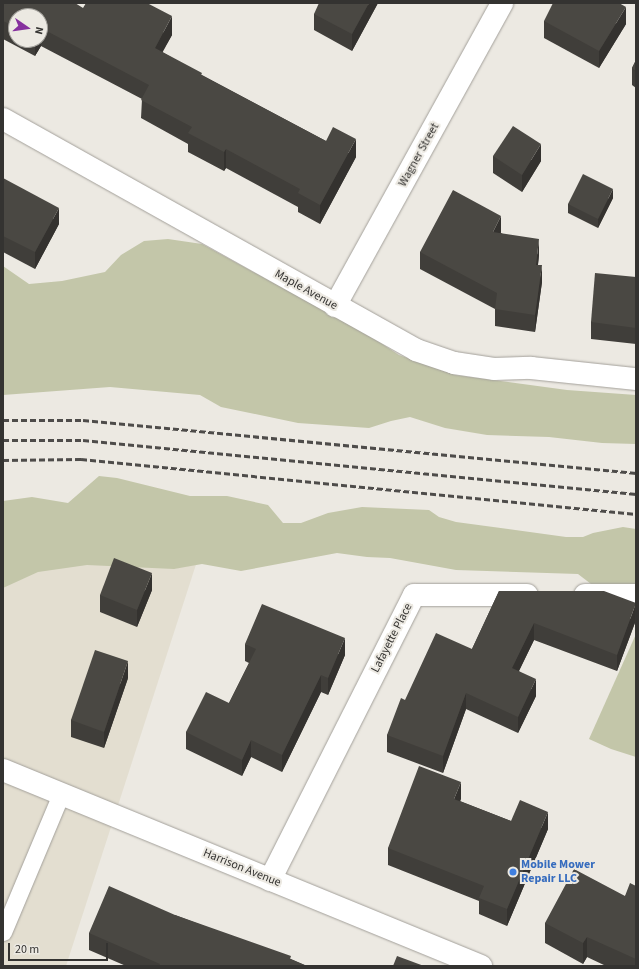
<!DOCTYPE html>
<html>
<head>
<meta charset="utf-8">
<style>
	body { margin:0 }
	#map { position:relative; width:639px; height:969px; overflow:hidden; background:#ece9e2; font-family:"Source Sans 3",sans-serif }
	div>[style] { position:absolute }
	.built>* { inset:0; background:#e3ded0 }
	.green>* { inset:0; background:#c3c6a9 }
	.roads { filter:drop-shadow(0 0 1px #a3a09a) drop-shadow(0 0 1px #a3a09a) }
	.service>* { height:17px; margin:-8.5px; padding:0 8.5px; transform-origin:8.5px; border-radius:8.5px; background:#fff }
	.minor>* { height:22px; margin:-11px; padding:0 11px; transform-origin:11px; border-radius:11px; background:#fff }
	.rail>* { height:3px; margin-top:-1.5px; transform-origin:0; background:repeating-linear-gradient(90deg,#4e4c4a 0 6px,transparent 0 9px) }
	.wall>* { inset:0; background:#403e3a }
	.shaded-wall>* { inset:0; background:#34322f }
	.building>* { inset:0; background:#4a4843 }
	.dots>* { width:11px; height:11px; translate:-50% -50%; box-sizing:border-box; border:2px solid #ece9e2; border-radius:50% }
	span { translate:-50% -50%; white-space:nowrap; text-align:center; line-height:1.15; -webkit-text-stroke:4px #ece9e2; paint-order:stroke }
	.street-label { font-size:12px; color:#343331 }
	.shop-label { font-size:12px; color:#366cbe; font-weight:700 }
	.left { translate:0 -50%; text-align:left }
	.frame { position:absolute; inset:0; border:4px solid #343331; pointer-events:none }
	.north { position:absolute; left:8px; top:8px; width:40px; height:40px; box-sizing:border-box; background:#ece9e2; border:1px solid #a2a09b; border-radius:50%; rotate:103deg; font-size:11px; font-weight:700; line-height:16px; text-align:center; color:#343331 }
	.north::after { content:''; display:block; margin:auto; width:14px; height:18px; background:#86309e; clip-path:polygon(50% 0,100% 100%,50% 72%,0 100%) }
	.scale { position:absolute; left:8px; top:943px; width:100px; height:18px; box-sizing:border-box; border:2px solid #343331; border-top:0; padding-left:5px; font-size:12px; line-height:14px; white-space:nowrap; color:#343331; -webkit-text-stroke:3px #ece9e2; paint-order:stroke }
</style>
</head>
<body>
<div id="map">
	<div class="built">
		<i style="clip-path:polygon(201px 549px,66px 966px,3px 966px,3px 555px)"></i>
	</div>
	<div class="green">
		<i style="clip-path:polygon(168px 239px,202px 244px,367px 334px,399px 355px,455px 375px,567px 390px,636px 395px,636px 444px,602px 443px,549px 437px,487px 435px,445px 428px,410px 417px,391px 421px,369px 428px,298px 423px,221px 407px,200px 395px,110px 387px,3px 395px,3px 266px,29px 284px,62px 281px,105px 272px,121px 255px,144px 241px)"></i>
		<i style="clip-path:polygon(99px 476px,117px 478px,190px 496px,227px 496px,268px 505px,283px 523px,301px 523px,328px 513px,362px 507px,429px 510px,439px 517px,456px 522px,566px 537px,583px 537px,593px 533px,623px 527px,636px 529px,636px 610px,608px 597px,578px 574px,456px 570px,390px 558px,367px 557px,337px 553px,241px 571px,202px 564px,174px 569px,87px 565px,38px 572px,3px 588px,3px 501px,32px 497px,68px 503px)"></i>
		<i style="clip-path:polygon(636px 634px,636px 757px,611px 749px,589px 739px)"></i>
	</div>
	<div class="roads">
		<div class="service">
			<i style="left:3px;top:932px;width:150px;rotate:-67.2deg"></i>
		</div>
		<div class="minor">
			<i style="left:3px;top:119px;width:473px;rotate:29.2deg"></i>
			<i style="left:416px;top:350px;width:40px;rotate:18.9deg"></i>
			<i style="left:454px;top:363px;width:40px;rotate:8.5deg"></i>
			<i style="left:494px;top:369px;width:37px;rotate:-2deg"></i>
			<i style="left:531px;top:368px;width:106px;rotate:6deg"></i>
			<i style="left:335px;top:306px;width:346px;rotate:-61.1deg"></i>
			<i style="left:585px;top:595px;width:51px"></i>
			<i style="left:3px;top:770px;width:517px;rotate:22.3deg"></i>
			<i style="left:270px;top:880px;width:319px;rotate:-63.2deg"></i>
			<i style="left:414px;top:595px;width:113px"></i>
		</div>
	</div>
	<div class="rail">
		<i style="left:3px;top:420px;width:80px"></i>
		<i style="left:83px;top:420px;width:556px;rotate:5.47deg"></i>
		<i style="left:3px;top:440px;width:80px"></i>
		<i style="left:83px;top:440px;width:556px;rotate:5.58deg"></i>
		<i style="left:3px;top:460px;width:78px;rotate:-0.7deg"></i>
		<i style="left:81px;top:459px;width:558px;rotate:5.66deg"></i>
	</div>
	<div class="wall">
		<i style="clip-path:polygon(evenodd,3px 3px,83px 8px,172px 35px,162px 52px,202px 75px,356px 157px,320px 224px,298px 212px,298px 207px,226px 168px,224px 171px,188px 152px,188px 144px,141px 118px,142px 99px,41px 46px,35px 56px,3px 39px,3px 3px,16px 16px,40px 40px,16px 40px,16px 16px)"></i>
		<i style="clip-path:polygon(378px 3px,352px 51px,314px 30px,314px 14px)"></i>
		<i style="clip-path:polygon(544px 21px,626px 24px,599px 68px,544px 38px)"></i>
		<i style="clip-path:polygon(636px 60px,636px 88px,632px 85px,632px 68px)"></i>
		<i style="clip-path:polygon(493px 156px,541px 161px,522px 192px,493px 173px)"></i>
		<i style="clip-path:polygon(3px 178px,59px 224px,35px 269px,3px 252px)"></i>
		<i style="clip-path:polygon(613px 198px,598px 228px,568px 213px,568px 204px)"></i>
		<i style="clip-path:polygon(501px 232px,501px 233px,539px 255px,538px 265px,542px 282px,535px 332px,495px 326px,495px 309px,420px 269px,420px 252px)"></i>
		<i style="clip-path:polygon(636px 277px,636px 344px,591px 339px,591px 322px)"></i>
		<i style="clip-path:polygon(152px 590px,137px 627px,100px 612px,100px 595px)"></i>
		<i style="clip-path:polygon(499px 591px,636px 620px,617px 671px,534px 640px,519px 671px,536px 696px,518px 733px,466px 709px,443px 773px,387px 752px,387px 735px,472px 649px)"></i>
		<i style="clip-path:polygon(245px 644px,345px 655px,328px 695px,321px 692px,282px 772px,251px 757px,242px 776px,186px 749px,186px 732px,229px 703px,249px 663px,245px 661px)"></i>
		<i style="clip-path:polygon(128px 678px,104px 748px,71px 737px,71px 720px)"></i>
		<i style="clip-path:polygon(461px 799px,460px 801px,511px 821px,548px 829px,507px 926px,479px 914px,479px 901px,388px 865px,388px 848px)"></i>
		<i style="clip-path:polygon(636px 886px,636px 966px,606px 966px,587px 957px,583px 964px,545px 943px,545px 923px,625px 896px)"></i>
		<i style="clip-path:polygon(175px 915px,291px 959px,307px 966px,126px 966px,89px 950px,89px 933px)"></i>
	</div>
	<div class="shaded-wall">
		<i style="clip-path:polygon(369px 3px,378px 3px,352px 51px,352px 34px)"></i>
		<i style="clip-path:polygon(626px 7px,626px 24px,599px 68px,599px 51px)"></i>
		<i style="clip-path:polygon(172px 16px,172px 35px,155px 66px,155px 48px)"></i>
		<i style="clip-path:polygon(41px 28px,41px 46px,35px 56px,35px 40px,40px 40px,40px 29px)"></i>
		<i style="clip-path:polygon(356px 139px,356px 157px,320px 224px,320px 205px)"></i>
		<i style="clip-path:polygon(541px 144px,541px 161px,522px 192px,522px 175px)"></i>
		<i style="clip-path:polygon(226px 149px,226px 168px,224px 171px,224px 152px)"></i>
		<i style="clip-path:polygon(613px 189px,613px 198px,598px 228px,598px 219px)"></i>
		<i style="clip-path:polygon(59px 208px,59px 224px,35px 269px,35px 252px)"></i>
		<i style="clip-path:polygon(501px 216px,501px 232px,493px 248px,493px 232px)"></i>
		<i style="clip-path:polygon(539px 239px,539px 255px,536px 281px,536px 265px)"></i>
		<i style="clip-path:polygon(542px 265px,542px 282px,535px 332px,535px 315px)"></i>
		<i style="clip-path:polygon(152px 573px,152px 590px,137px 627px,137px 610px)"></i>
		<i style="clip-path:polygon(636px 603px,636px 620px,617px 671px,617px 655px)"></i>
		<i style="clip-path:polygon(534px 623px,534px 640px,512px 685px,512px 668px)"></i>
		<i style="clip-path:polygon(345px 638px,345px 655px,328px 695px,328px 678px)"></i>
		<i style="clip-path:polygon(128px 661px,128px 678px,104px 748px,104px 732px)"></i>
		<i style="clip-path:polygon(321px 675px,321px 692px,282px 772px,282px 755px)"></i>
		<i style="clip-path:polygon(536px 679px,536px 696px,518px 733px,518px 717px)"></i>
		<i style="clip-path:polygon(466px 693px,466px 709px,443px 773px,443px 756px)"></i>
		<i style="clip-path:polygon(251px 740px,251px 757px,242px 776px,242px 760px)"></i>
		<i style="clip-path:polygon(461px 782px,461px 799px,454px 816px,454px 799px)"></i>
		<i style="clip-path:polygon(548px 812px,548px 829px,507px 926px,507px 909px)"></i>
		<i style="clip-path:polygon(587px 937px,587px 957px,583px 964px,583px 943px)"></i>
	</div>
	<div class="building">
		<i style="clip-path:polygon(3px 3px,75px 3px,83px 8px,86px 3px,131px 3px,134px 4px,135px 3px,147px 3px,172px 16px,155px 48px,202px 73px,201px 75px,326px 141px,333px 127px,356px 139px,320px 205px,298px 193px,300px 189px,226px 149px,224px 152px,188px 133px,192px 127px,141px 100px,149px 85px,41px 28px,40px 29px,40px 16px,16px 16px,16px 27px,3px 21px)"></i>
		<i style="clip-path:polygon(319px 3px,369px 3px,352px 34px,314px 14px)"></i>
		<i style="clip-path:polygon(553px 3px,619px 3px,626px 7px,599px 51px,544px 21px)"></i>
		<i style="clip-path:polygon(636px 60px,636px 71px,632px 68px)"></i>
		<i style="clip-path:polygon(513px 126px,541px 144px,522px 175px,493px 156px)"></i>
		<i style="clip-path:polygon(583px 174px,613px 189px,598px 219px,568px 204px)"></i>
		<i style="clip-path:polygon(3px 178px,59px 208px,35px 252px,3px 236px)"></i>
		<i style="clip-path:polygon(453px 190px,501px 216px,493px 232px,539px 239px,536px 265px,542px 265px,535px 315px,495px 309px,497px 293px,420px 252px)"></i>
		<i style="clip-path:polygon(595px 273px,636px 277px,636px 328px,591px 322px)"></i>
		<i style="clip-path:polygon(114px 558px,152px 573px,137px 610px,100px 595px)"></i>
		<i style="clip-path:polygon(499px 591px,604px 591px,636px 603px,617px 655px,534px 623px,512px 668px,536px 679px,518px 717px,466px 693px,443px 756px,387px 735px,401px 698px,405px 700px,436px 633px,472px 649px)"></i>
		<i style="clip-path:polygon(262px 604px,345px 638px,328px 678px,321px 675px,282px 755px,251px 740px,242px 760px,186px 732px,206px 692px,229px 703px,256px 649px,245px 644px)"></i>
		<i style="clip-path:polygon(95px 650px,128px 661px,104px 732px,71px 720px)"></i>
		<i style="clip-path:polygon(419px 766px,461px 782px,454px 799px,511px 821px,520px 800px,548px 812px,507px 909px,479px 898px,484px 886px,388px 848px)"></i>
		<i style="clip-path:polygon(574px 869px,625px 896px,630px 883px,636px 886px,636px 959px,587px 937px,583px 943px,545px 923px)"></i>
		<i style="clip-path:polygon(109px 886px,175px 915px,291px 956px,290px 959px,307px 966px,159px 966px,160px 964px,89px 933px)"></i>
		<i style="clip-path:polygon(397px 956px,424px 966px,393px 966px)"></i>
	</div>
	<div class="dots">
		<i style="left:513px;top:872px;background:#3f7fe0"></i>
	</div>
	<div class="street-label">
		<span style="left:419px;top:155px;rotate:-61deg">Wagner Street</span>
		<span style="left:306px;top:290px;rotate:29deg">Maple Avenue</span>
		<span style="left:392px;top:638px;rotate:-63deg">Lafayette Place</span>
		<span style="left:242px;top:868px;rotate:22deg">Harrison Avenue</span>
	</div>
	<div class="shop-label">
		<span class="left" style="left:521px;top:872px">Mobile Mower<br>Repair LLC</span>
	</div>
	<div class="frame"></div>
	<div class="north">N</div>
	<div class="scale">20 m</div>
</div>
</body>
</html>
